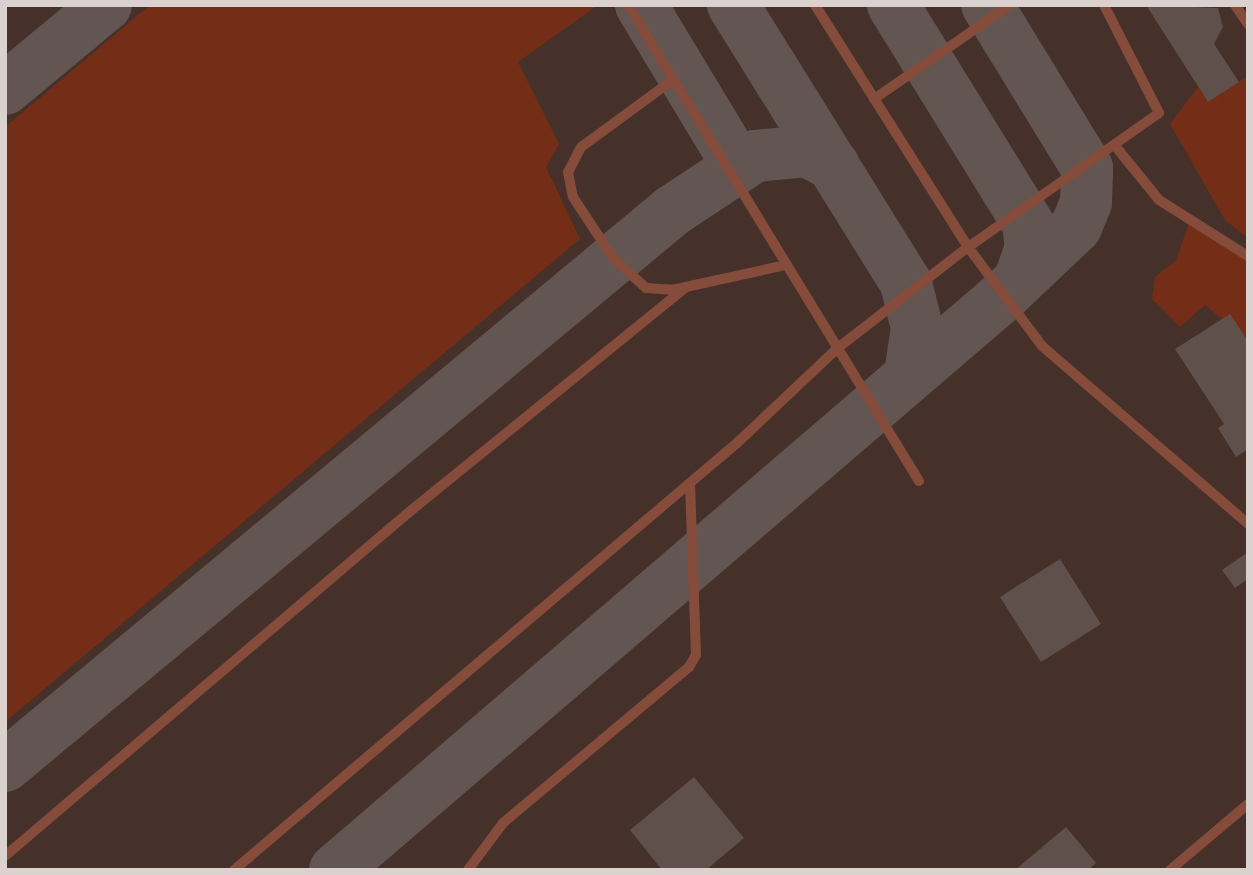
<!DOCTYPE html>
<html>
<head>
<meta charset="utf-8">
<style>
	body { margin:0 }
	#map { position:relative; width:1253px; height:875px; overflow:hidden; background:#382a26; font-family:Commissioner,sans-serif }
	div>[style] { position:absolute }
	.built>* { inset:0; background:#45302a }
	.green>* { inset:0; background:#742d17 }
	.taxiway>* { height:52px; margin:-26px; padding:0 26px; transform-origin:26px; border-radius:26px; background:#625552 }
	.building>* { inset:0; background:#60504b }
	.service>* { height:10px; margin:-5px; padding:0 5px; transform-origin:5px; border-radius:5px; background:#864c3b }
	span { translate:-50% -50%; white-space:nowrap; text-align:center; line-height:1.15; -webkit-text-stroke:5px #1b1412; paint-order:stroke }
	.frame { position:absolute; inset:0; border:7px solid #dbd1ce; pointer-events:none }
</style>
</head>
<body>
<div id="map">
	<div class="built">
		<i style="clip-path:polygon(5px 5px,1248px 5px,1248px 870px,5px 870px)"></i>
	</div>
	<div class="green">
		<i style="clip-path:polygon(150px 5px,598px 5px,518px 62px,559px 144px,546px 167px,580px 239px,5px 722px,5px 127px)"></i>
		<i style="clip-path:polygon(1248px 76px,1248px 238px,1225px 220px,1170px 124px,1198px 87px,1208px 101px)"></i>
		<i style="clip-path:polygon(1189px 223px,1248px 259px,1248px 341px,1205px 305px,1180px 327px,1152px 299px,1155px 277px,1176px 260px)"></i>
	</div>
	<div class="taxiway">
		<i style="left:641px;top:5px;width:188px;rotate:58.9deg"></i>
		<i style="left:733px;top:5px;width:327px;rotate:58.1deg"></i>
		<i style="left:906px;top:283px;width:46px;rotate:76.3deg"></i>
		<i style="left:917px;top:328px;width:47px;rotate:98.7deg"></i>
		<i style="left:893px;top:5px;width:257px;rotate:58.3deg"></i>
		<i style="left:1028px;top:224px;width:23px;rotate:83deg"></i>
		<i style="left:1031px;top:247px;width:34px;rotate:109deg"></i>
		<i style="left:5px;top:89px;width:131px;rotate:-39.7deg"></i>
		<i style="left:5px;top:766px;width:868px;rotate:-39.76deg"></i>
		<i style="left:672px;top:211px;width:100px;rotate:-33.5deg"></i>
		<i style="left:755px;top:156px;width:52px;rotate:-5.5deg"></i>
		<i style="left:807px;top:151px;width:30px;rotate:28deg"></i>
		<i style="left:335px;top:870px;width:881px;rotate:-40.67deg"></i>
		<i style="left:1003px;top:296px;width:100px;rotate:-43.4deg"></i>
		<i style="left:1076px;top:227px;width:27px;rotate:-68deg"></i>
		<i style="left:1086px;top:202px;width:34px;rotate:-88deg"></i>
		<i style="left:1087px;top:168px;width:191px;rotate:-121.5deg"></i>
	</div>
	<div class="building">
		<i style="clip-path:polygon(1146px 5px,1218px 8px,1223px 27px,1214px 44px,1239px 82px,1208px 102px)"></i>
		<i style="clip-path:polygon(1230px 314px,1248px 341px,1248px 449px,1236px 457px,1218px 428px,1224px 424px,1175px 349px)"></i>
		<i style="clip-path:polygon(1248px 552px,1248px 579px,1235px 588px,1222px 570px)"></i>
		<i style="clip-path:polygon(1060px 559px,1101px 624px,1041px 662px,1000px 597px)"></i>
		<i style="clip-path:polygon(694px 777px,744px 838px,706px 870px,662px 870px,630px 830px)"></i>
		<i style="clip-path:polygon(1066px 827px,1096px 863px,1088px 870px,1015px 870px)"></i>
	</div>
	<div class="service">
		<i style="left:628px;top:5px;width:558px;rotate:58.56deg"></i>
		<i style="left:1104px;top:5px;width:121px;rotate:63deg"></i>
		<i style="left:1159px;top:113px;width:233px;rotate:144.9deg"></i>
		<i style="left:968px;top:247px;width:124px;rotate:53.2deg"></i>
		<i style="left:1042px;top:346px;width:272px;rotate:40.8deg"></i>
		<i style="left:1235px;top:5px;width:23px;rotate:56deg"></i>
		<i style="left:674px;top:79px;width:115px;rotate:143.8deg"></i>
		<i style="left:581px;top:147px;width:28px;rotate:117deg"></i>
		<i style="left:568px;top:172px;width:25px;rotate:79deg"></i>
		<i style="left:573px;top:197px;width:73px;rotate:56.7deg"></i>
		<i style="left:613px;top:258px;width:45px;rotate:42.3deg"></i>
		<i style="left:646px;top:288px;width:26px;rotate:4deg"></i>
		<i style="left:672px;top:290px;width:117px;rotate:-12.4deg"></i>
		<i style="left:874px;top:99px;width:165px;rotate:-34.7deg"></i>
		<i style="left:1116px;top:147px;width:68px;rotate:50.9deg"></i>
		<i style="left:1159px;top:200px;width:105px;rotate:32.2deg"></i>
		<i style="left:5px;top:856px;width:529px;rotate:-40.4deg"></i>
		<i style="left:408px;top:513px;width:357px;rotate:-39.1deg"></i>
		<i style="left:234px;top:870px;width:660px;rotate:-40.33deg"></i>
		<i style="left:737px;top:443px;width:140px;rotate:-43.3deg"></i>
		<i style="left:839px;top:347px;width:163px;rotate:-37.8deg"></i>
		<i style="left:968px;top:247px;width:286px;rotate:-122.3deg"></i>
		<i style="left:468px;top:870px;width:59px;rotate:-53.3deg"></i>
		<i style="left:503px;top:823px;width:243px;rotate:-40deg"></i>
		<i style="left:689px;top:667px;width:14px;rotate:-60deg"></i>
		<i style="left:696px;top:655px;width:172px;rotate:-92deg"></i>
		<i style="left:1170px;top:870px;width:102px;rotate:-40.2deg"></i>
	</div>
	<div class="frame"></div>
</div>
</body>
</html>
